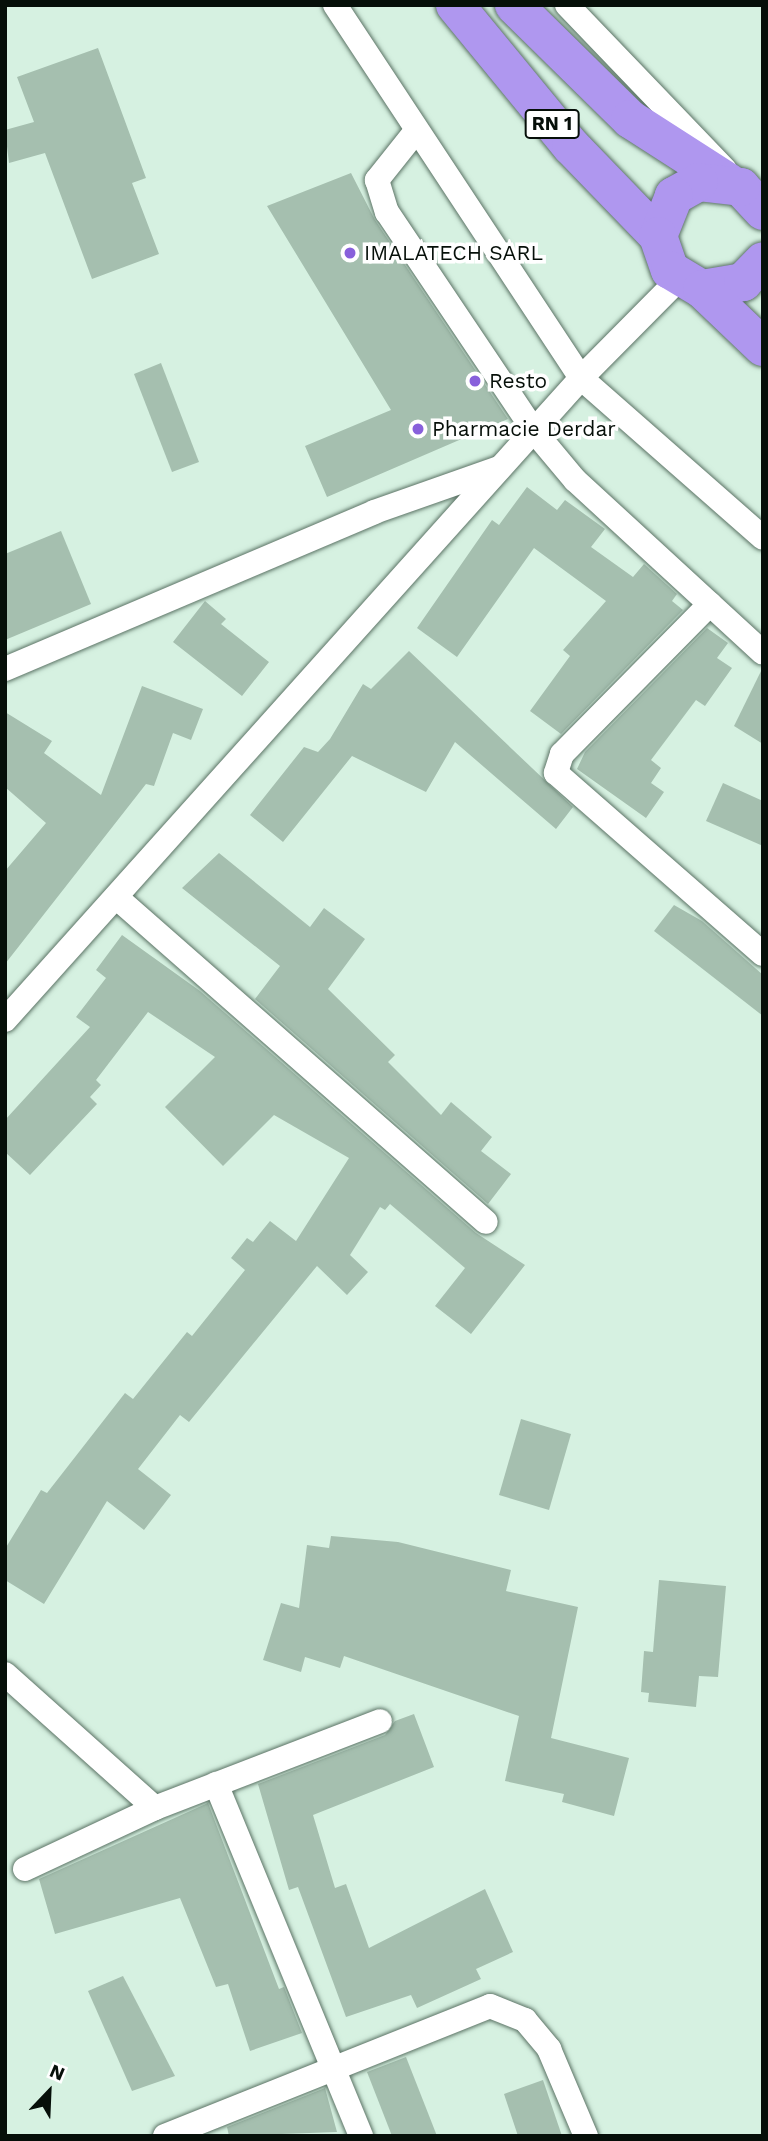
<!DOCTYPE html>
<html>
<head>
<meta charset="utf-8">
<style>
	body { margin:0 }
	#map { position:relative; width:768px; height:2141px; overflow:hidden; background:#d6f1e1; font-family:"Work Sans",sans-serif }
	div>[style] { position:absolute }
	.building>* { inset:0; background:#a5bfaf }
	.roads { filter:drop-shadow(0 0 2px #5b7365) drop-shadow(0 0 2px #5b7365) }
	.street>* { height:24px; margin:-12px; padding:0 12px; transform-origin:12px; border-radius:12px; background:#fff }
	.highway>* { height:38px; margin:-19px; padding:0 19px; transform-origin:19px; border-radius:19px; background:#af97ef }
	.dots>* { width:19px; height:19px; translate:-50% -50%; box-sizing:border-box; border:4px solid #fff; border-radius:50% }
	span { translate:-50% -50%; white-space:nowrap; text-align:center; line-height:1.15; -webkit-text-stroke:7px #fff; paint-order:stroke }
	.shield-label span { padding:2px 5px; background:#fff; border:2px solid; border-radius:5px; -webkit-text-stroke-width:0 }
	.shield-label { font-size:19px; color:#060f09; font-weight:700 }
	.poi-label { font-size:21px; color:#060f09 }
	.left { translate:0 -50%; text-align:left }
	.frame { position:absolute; inset:0; border:7px solid #060f09; pointer-events:none }
	.north { position:absolute; left:14px; top:2057px; width:70px; height:70px; -webkit-text-stroke:5px #fff; paint-order:stroke; rotate:23deg; font-size:19px; font-weight:700; line-height:28px; text-align:center; color:#060f09 }
	.north::after { content:''; display:block; margin:auto; width:24px; height:32px; background:#060f09; clip-path:polygon(50% 0,100% 100%,50% 72%,0 100%) }
</style>
</head>
<body>
<div id="map">
	<div class="building">
		<i style="clip-path:polygon(98px 48px,146px 178px,132px 183px,159px 254px,92px 279px,45px 153px,9px 163px,5px 130px,34px 122px,17px 77px)"></i>
		<i style="clip-path:polygon(351px 173px,375px 220px,508px 419px,327px 497px,305px 446px,391px 410px,267px 206px)"></i>
		<i style="clip-path:polygon(161px 363px,199px 462px,172px 472px,134px 374px)"></i>
		<i style="clip-path:polygon(527px 487px,557px 510px,565px 500px,605px 529px,591px 547px,633px 577px,644px 564px,677px 594px,672px 601px,683px 610px,561px 734px,530px 711px,570px 656px,563px 650px,606px 601px,534px 548px,457px 657px,417px 628px,492px 520px,499px 525px)"></i>
		<i style="clip-path:polygon(61px 531px,91px 604px,5px 640px,5px 554px)"></i>
		<i style="clip-path:polygon(205px 601px,226px 619px,221px 624px,269px 662px,242px 696px,173px 642px)"></i>
		<i style="clip-path:polygon(707px 628px,728px 643px,717px 658px,732px 668px,705px 706px,696px 700px,651px 760px,661px 768px,651px 783px,664px 792px,646px 818px,577px 769px,585px 752px)"></i>
		<i style="clip-path:polygon(409px 651px,573px 807px,556px 829px,455px 742px,426px 792px,352px 756px,283px 842px,250px 815px,304px 747px,318px 752px,330px 739px,363px 684px,371px 689px)"></i>
		<i style="clip-path:polygon(763px 667px,763px 744px,734px 726px)"></i>
		<i style="clip-path:polygon(142px 686px,203px 709px,191px 740px,173px 733px,154px 786px,146px 784px,5px 964px,5px 871px,46px 823px,5px 787px,5px 712px,52px 741px,44px 753px,101px 795px)"></i>
		<i style="clip-path:polygon(723px 783px,763px 801px,763px 846px,706px 821px)"></i>
		<i style="clip-path:polygon(219px 853px,310px 927px,324px 908px,365px 939px,328px 989px,395px 1055px,388px 1062px,441px 1115px,451px 1102px,492px 1137px,481px 1151px,511px 1174px,488px 1204px,255px 999px,280px 966px,182px 888px)"></i>
		<i style="clip-path:polygon(674px 905px,702px 921px,763px 975px,763px 1016px,654px 931px)"></i>
		<i style="clip-path:polygon(122px 935px,200px 991px,476px 1233px,525px 1265px,471px 1334px,435px 1306px,465px 1268px,390px 1204px,385px 1210px,380px 1207px,350px 1255px,368px 1272px,347px 1295px,317px 1266px,189px 1422px,180px 1415px,138px 1469px,171px 1495px,144px 1530px,107px 1501px,44px 1604px,5px 1580px,5px 1549px,41px 1490px,47px 1493px,125px 1393px,133px 1399px,187px 1332px,192px 1336px,245px 1270px,231px 1258px,247px 1238px,253px 1242px,270px 1221px,296px 1241px,349px 1158px,274px 1115px,223px 1166px,165px 1107px,215px 1057px,148px 1012px,96px 1080px,101px 1085px,90px 1097px,97px 1104px,30px 1175px,5px 1152px,5px 1120px,90px 1027px,76px 1017px,106px 978px,96px 970px)"></i>
		<i style="clip-path:polygon(521px 1419px,571px 1434px,549px 1510px,499px 1495px)"></i>
		<i style="clip-path:polygon(331px 1536px,398px 1542px,511px 1570px,506px 1591px,578px 1607px,551px 1738px,629px 1758px,614px 1816px,562px 1802px,564px 1794px,505px 1781px,519px 1716px,344px 1656px,340px 1668px,305px 1657px,301px 1672px,263px 1660px,281px 1603px,299px 1608px,307px 1545px,329px 1548px)"></i>
		<i style="clip-path:polygon(659px 1580px,726px 1586px,718px 1677px,699px 1676px,696px 1707px,648px 1702px,649px 1693px,641px 1692px,644px 1651px,653px 1652px)"></i>
		<i style="clip-path:polygon(414px 1714px,434px 1767px,313px 1815px,335px 1888px,346px 1884px,369px 1948px,485px 1889px,513px 1952px,476px 1969px,481px 1979px,417px 2008px,411px 1995px,346px 2017px,298px 1887px,289px 1890px,258px 1784px,385px 1735px,395px 1721px)"></i>
		<i style="clip-path:polygon(208px 1803px,279px 1989px,284px 1987px,302px 2033px,250px 2051px,228px 1984px,216px 1987px,180px 1898px,55px 1934px,39px 1879px)"></i>
		<i style="clip-path:polygon(123px 1976px,175px 2076px,132px 2091px,88px 1991px)"></i>
		<i style="clip-path:polygon(406px 2057px,437px 2136px,392px 2136px,367px 2072px)"></i>
		<i style="clip-path:polygon(543px 2080px,562px 2136px,518px 2136px,504px 2094px)"></i>
		<i style="clip-path:polygon(325px 2088px,337px 2132px,229px 2136px,227px 2127px)"></i>
	</div>
	<div class="roads">
		<div class="street">
			<i style="left:335px;top:5px;width:447px;rotate:56.6deg"></i>
			<i style="left:581px;top:378px;width:242px;rotate:41.3deg"></i>
			<i style="left:567px;top:5px;width:228px;rotate:46.2deg"></i>
			<i style="left:416px;top:131px;width:63px;rotate:128.5deg"></i>
			<i style="left:377px;top:180px;width:34px;rotate:73deg"></i>
			<i style="left:387px;top:212px;width:264px;rotate:56.1deg"></i>
			<i style="left:534px;top:431px;width:64px;rotate:50.1deg"></i>
			<i style="left:575px;top:480px;width:255px;rotate:42.6deg"></i>
			<i style="left:710px;top:604px;width:211px;rotate:134.6deg"></i>
			<i style="left:562px;top:754px;width:20px;rotate:108deg"></i>
			<i style="left:556px;top:773px;width:275px;rotate:41.2deg"></i>
			<i style="left:5px;top:669px;width:401px;rotate:-23deg"></i>
			<i style="left:374px;top:512px;width:133px;rotate:-19.4deg"></i>
			<i style="left:116px;top:897px;width:492px;rotate:41.3deg"></i>
			<i style="left:5px;top:1020px;width:863px;rotate:-48.1deg"></i>
			<i style="left:581px;top:378px;width:139px;rotate:-45.3deg"></i>
			<i style="left:5px;top:1674px;width:201px;rotate:41.8deg"></i>
			<i style="left:216px;top:1784px;width:381px;rotate:67.6deg"></i>
			<i style="left:25px;top:1869px;width:144px;rotate:-25.1deg"></i>
			<i style="left:155px;top:1808px;width:241px;rotate:-21.1deg"></i>
			<i style="left:165px;top:2136px;width:350px;rotate:-21.8deg"></i>
			<i style="left:490px;top:2006px;width:38px;rotate:22deg"></i>
			<i style="left:525px;top:2020px;width:38px;rotate:50deg"></i>
			<i style="left:549px;top:2049px;width:95px;rotate:67deg"></i>
		</div>
		<div class="highway">
			<i style="left:455px;top:5px;width:183px;rotate:50.6deg"></i>
			<i style="left:571px;top:146px;width:125px;rotate:46deg"></i>
			<i style="left:514px;top:5px;width:163px;rotate:44.5deg"></i>
			<i style="left:630px;top:119px;width:117px;rotate:32.7deg"></i>
			<i style="left:763px;top:211px;width:33px;rotate:-133deg"></i>
			<i style="left:741px;top:187px;width:42px;rotate:-173.2deg"></i>
			<i style="left:699px;top:182px;width:29px;rotate:151deg"></i>
			<i style="left:674px;top:196px;width:43px;rotate:111.8deg"></i>
			<i style="left:658px;top:236px;width:36px;rotate:71deg"></i>
			<i style="left:670px;top:270px;width:37px;rotate:31deg"></i>
			<i style="left:702px;top:289px;width:42px;rotate:-9.7deg"></i>
			<i style="left:743px;top:282px;width:29px;rotate:-46deg"></i>
			<i style="left:702px;top:289px;width:84px;rotate:43.6deg"></i>
		</div>
	</div>
	<div class="dots">
		<i style="left:350px;top:253px;background:#8860db"></i>
		<i style="left:475px;top:381px;background:#8860db"></i>
		<i style="left:418px;top:429px;background:#8860db"></i>
	</div>
	<div class="shield-label">
		<span style="left:552px;top:124px">RN 1</span>
	</div>
	<div class="poi-label">
		<span class="left" style="left:364px;top:253px">IMALATECH SARL</span>
		<span class="left" style="left:489px;top:381px">Resto</span>
		<span class="left" style="left:432px;top:429px">Pharmacie Derdar</span>
	</div>
	<div class="frame"></div>
	<div class="north">N</div>
</div>
</body>
</html>
